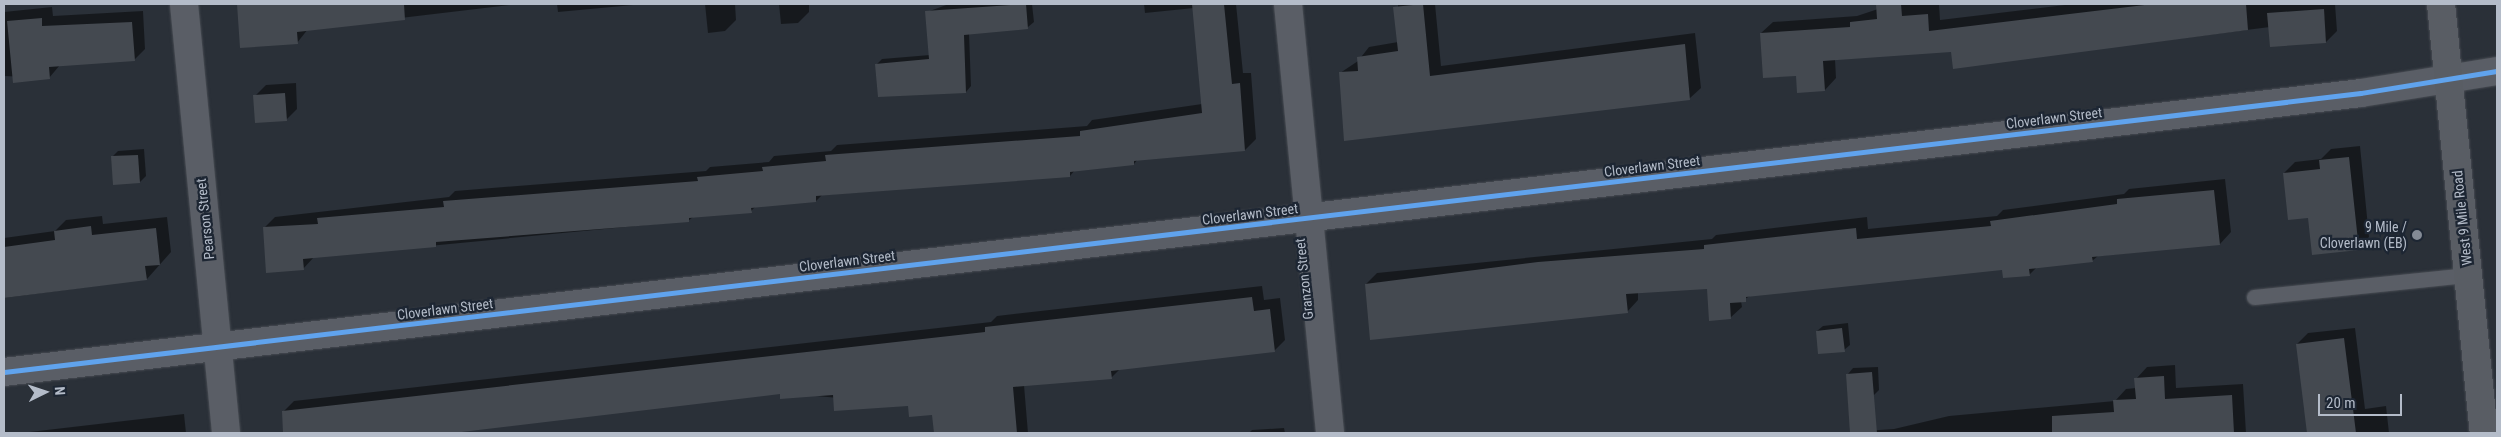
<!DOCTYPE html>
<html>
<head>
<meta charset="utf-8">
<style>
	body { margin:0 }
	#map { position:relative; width:2501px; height:437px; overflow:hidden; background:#2a3038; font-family:"Roboto Condensed",sans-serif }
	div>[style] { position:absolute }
	.shadow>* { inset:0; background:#0007 }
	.building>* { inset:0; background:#444950 }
	.roads { filter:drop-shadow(0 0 1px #484c53) drop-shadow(0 0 1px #484c53) }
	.service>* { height:15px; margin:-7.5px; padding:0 7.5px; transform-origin:7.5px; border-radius:7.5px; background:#5a5e66 }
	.minor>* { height:28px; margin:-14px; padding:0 14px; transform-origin:14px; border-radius:14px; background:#5a5e66 }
	.secondary>* { height:28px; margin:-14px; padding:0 14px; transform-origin:14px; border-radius:14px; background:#595d64 }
	.cycleway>* { height:5px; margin:-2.5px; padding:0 2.5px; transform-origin:2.5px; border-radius:2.5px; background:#60a3ed }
	.dots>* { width:14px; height:14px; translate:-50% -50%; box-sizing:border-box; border:2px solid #1d2633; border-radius:50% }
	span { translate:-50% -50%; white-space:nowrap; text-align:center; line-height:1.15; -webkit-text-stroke:4.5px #1d2633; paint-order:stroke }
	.street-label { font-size:14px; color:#b4bcc9 }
	.poi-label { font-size:14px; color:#b4bcc9 }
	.right { translate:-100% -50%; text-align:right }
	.frame { position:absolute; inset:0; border:5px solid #b4bcc9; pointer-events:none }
	.north { position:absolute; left:20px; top:367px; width:50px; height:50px; -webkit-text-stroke:4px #1d2633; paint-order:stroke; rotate:86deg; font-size:14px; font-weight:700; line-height:20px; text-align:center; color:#b4bcc9 }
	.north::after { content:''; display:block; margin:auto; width:18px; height:22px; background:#b4bcc9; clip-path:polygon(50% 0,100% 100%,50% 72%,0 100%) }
	.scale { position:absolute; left:2318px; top:394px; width:84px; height:22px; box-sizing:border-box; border:2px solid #b4bcc9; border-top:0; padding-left:6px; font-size:15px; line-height:18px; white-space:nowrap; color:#b4bcc9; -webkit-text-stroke:4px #1d2633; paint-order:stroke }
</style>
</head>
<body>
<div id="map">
	<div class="shadow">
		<i style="clip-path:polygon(238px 4px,519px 4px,308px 29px,297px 43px,241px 47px)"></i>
		<i style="clip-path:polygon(557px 4px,644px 4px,558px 12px)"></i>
		<i style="clip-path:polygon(705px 4px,735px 4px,736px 20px,725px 31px,708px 33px)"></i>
		<i style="clip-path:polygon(779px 4px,809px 4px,809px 12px,798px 23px,781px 24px)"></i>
		<i style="clip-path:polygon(949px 4px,1032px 4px,1034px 22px,1028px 27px,969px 33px,971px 86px,966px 92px,876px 65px,882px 59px,930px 55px,927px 12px)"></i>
		<i style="clip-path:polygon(1144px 4px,1236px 4px,1243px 73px,1251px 73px,1256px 139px,1245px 150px,1138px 159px,1134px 164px,1075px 170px,1070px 176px,822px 195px,816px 201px,756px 206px,751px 211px,693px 217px,688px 221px,314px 257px,303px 269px,264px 228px,275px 217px,449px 197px,455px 191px,706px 171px,710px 167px,769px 162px,774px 156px,831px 151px,837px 145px,1087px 126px,1092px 120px,1202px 104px,1194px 8px,1145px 13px)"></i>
		<i style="clip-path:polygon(1398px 4px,1435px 4px,1441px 66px,1695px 33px,1701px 88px,1690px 98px,1340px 73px,1358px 61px,1369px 47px,1398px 42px)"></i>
		<i style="clip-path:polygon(1877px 4px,1939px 4px,1940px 20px,2073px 4px,2335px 4px,2337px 31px,2326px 42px,2270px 27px,1954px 67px,1952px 50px,1835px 59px,1836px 78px,1825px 90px,1797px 74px,1761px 33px,1773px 22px,1857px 16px,1878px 9px)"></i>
		<i style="clip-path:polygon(52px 7px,53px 16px,143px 11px,145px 49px,134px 60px,60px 65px,49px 78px,4px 76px,4px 12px)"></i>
		<i style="clip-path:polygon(296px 83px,297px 109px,286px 120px,255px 96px,266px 85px)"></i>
		<i style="clip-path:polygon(2360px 146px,2369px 237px,2358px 248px,2310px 216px,2284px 173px,2295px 162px,2321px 159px,2331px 149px)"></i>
		<i style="clip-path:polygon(144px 149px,146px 176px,140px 182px,112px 157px,118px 151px)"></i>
		<i style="clip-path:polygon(2225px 179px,2231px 232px,2220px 244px,2098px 256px,2092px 261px,2038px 266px,2029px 275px,2003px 269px,1752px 295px,1741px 301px,1742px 307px,1730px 318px,1708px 287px,1638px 292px,1638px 300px,1627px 312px,1366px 284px,1377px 273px,1712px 239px,1716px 235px,1867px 217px,1868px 229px,1997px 216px,2003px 210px,2124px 194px,2129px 189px)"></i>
		<i style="clip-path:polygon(102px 216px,103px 224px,167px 217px,171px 252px,147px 279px,4px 298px,4px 238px,55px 231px,66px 220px)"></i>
		<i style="clip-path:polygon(1262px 286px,1264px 300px,1280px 298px,1285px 340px,1274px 351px,1120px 369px,1112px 377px,1024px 385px,1028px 433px,935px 433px,933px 414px,909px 404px,781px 393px,434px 433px,285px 433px,283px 412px,294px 401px,991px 322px,997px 316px)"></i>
		<i style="clip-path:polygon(1848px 323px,1850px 345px,1844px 350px,1817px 331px,1823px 326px)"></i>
		<i style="clip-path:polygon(2355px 328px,2365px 409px,2386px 406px,2389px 433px,2308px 433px,2297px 344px,2308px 333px)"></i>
		<i style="clip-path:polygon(2175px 365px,2176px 388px,2243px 384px,2246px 433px,1834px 433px,1894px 429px,1949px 416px,2115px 401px,2126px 389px,2136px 388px,2136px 379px,2147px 367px)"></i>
		<i style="clip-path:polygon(1878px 367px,1879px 390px,1874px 395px,1848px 374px,1853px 368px)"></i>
		<i style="clip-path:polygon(184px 414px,186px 433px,21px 433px)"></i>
		<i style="clip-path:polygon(1284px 428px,1285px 433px,1249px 433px,1252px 430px)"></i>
	</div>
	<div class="building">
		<i style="clip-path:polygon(237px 4px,404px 4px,405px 20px,297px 32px,298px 44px,240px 48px)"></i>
		<i style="clip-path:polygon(1026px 4px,1028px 29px,964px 35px,966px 93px,878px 97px,875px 64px,929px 59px,925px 11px)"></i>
		<i style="clip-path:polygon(1192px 4px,1224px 4px,1232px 84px,1240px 83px,1245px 151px,1134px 161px,1134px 165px,1070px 172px,1070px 177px,816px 196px,816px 202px,751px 208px,752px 213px,689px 218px,689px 222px,436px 242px,436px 247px,303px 259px,304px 270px,266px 273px,263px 227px,318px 224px,317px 218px,444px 207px,443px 201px,698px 181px,697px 177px,763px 171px,762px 167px,826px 161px,825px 155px,1080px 136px,1080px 131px,1202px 113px)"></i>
		<i style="clip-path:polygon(1423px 4px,1430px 76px,1685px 44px,1690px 100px,1344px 141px,1339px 72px,1358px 71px,1357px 57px,1398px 51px,1393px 7px)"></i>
		<i style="clip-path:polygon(1876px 4px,1901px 4px,1902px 16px,1928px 14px,1929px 31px,2153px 4px,2246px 4px,2248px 30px,1953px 69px,1951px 52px,1823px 61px,1825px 91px,1797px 93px,1796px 76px,1763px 78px,1760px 33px,1850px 27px,1850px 22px,1877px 19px)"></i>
		<i style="clip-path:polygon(2324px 9px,2326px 43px,2270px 47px,2267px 13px)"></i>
		<i style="clip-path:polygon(42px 18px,42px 26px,132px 22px,135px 61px,49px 67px,50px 79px,13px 83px,7px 21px)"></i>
		<i style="clip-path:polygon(285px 93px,287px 121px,255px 123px,253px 95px)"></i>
		<i style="clip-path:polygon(138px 155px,140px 183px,113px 185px,111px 156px)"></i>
		<i style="clip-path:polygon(2349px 157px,2359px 250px,2312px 255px,2308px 218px,2288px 220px,2283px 173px,2320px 169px,2319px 160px)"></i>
		<i style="clip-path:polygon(2214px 190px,2220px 245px,2092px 257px,2093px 262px,2029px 269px,2030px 276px,2003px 278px,2002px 270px,1746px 297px,1746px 302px,1730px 303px,1731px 319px,1709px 321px,1707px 289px,1626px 294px,1628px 313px,1370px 340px,1365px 284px,1538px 262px,1704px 249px,1704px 245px,1856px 228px,1857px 239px,1991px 226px,1990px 221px,2117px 204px,2117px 199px)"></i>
		<i style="clip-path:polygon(91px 226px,92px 235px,156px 228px,160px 265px,145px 266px,147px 280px,4px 298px,4px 247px,55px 240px,54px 231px)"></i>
		<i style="clip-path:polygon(1252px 297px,1254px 311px,1270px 309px,1275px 352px,1111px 371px,1112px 379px,1013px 387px,1017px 433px,934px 433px,932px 415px,909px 417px,908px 406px,834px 411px,833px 395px,780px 399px,780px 394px,453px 433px,283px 433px,282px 411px,985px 332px,985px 327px)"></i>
		<i style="clip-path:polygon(1842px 328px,1845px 352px,1818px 354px,1816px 331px)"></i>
		<i style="clip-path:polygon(2344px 338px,2356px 433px,2307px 433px,2296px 344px)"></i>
		<i style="clip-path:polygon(1872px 372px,1877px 433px,1850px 433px,1846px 374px)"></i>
		<i style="clip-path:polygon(2164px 376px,2165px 399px,2232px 395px,2234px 433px,2052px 433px,2052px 416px,2114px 412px,2113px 400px,2136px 399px,2134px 378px)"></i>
	</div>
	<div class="roads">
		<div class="service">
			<i style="left:2254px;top:297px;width:215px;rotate:-5.9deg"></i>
		</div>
		<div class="minor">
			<i style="left:184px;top:4px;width:431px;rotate:84.4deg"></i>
			<i style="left:1288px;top:4px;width:431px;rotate:84.4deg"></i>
			<i style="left:4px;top:372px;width:2373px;rotate:-6.75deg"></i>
			<i style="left:2361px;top:93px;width:138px;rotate:-9.2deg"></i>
		</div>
		<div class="secondary">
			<i style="left:2441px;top:4px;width:431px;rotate:84.3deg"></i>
		</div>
	</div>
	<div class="cycleway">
		<i style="left:4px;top:372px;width:2373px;rotate:-6.75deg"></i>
		<i style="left:2361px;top:93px;width:138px;rotate:-9.2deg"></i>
	</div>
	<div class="dots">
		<i style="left:2417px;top:235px;background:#848b96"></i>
	</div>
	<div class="street-label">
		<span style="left:2054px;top:118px;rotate:-7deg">Cloverlawn Street</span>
		<span style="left:1652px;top:166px;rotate:-7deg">Cloverlawn Street</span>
		<span style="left:1250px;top:214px;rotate:-7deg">Cloverlawn Street</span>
		<span style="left:2462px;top:218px;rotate:-96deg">West 9 Mile Road</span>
		<span style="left:205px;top:219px;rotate:-96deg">Pearson Street</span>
		<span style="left:847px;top:261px;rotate:-7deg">Cloverlawn Street</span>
		<span style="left:1304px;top:279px;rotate:-96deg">Granzon Street</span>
		<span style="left:445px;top:309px;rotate:-7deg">Cloverlawn Street</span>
	</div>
	<div class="poi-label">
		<span class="right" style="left:2407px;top:235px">9 Mile /<br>Cloverlawn (EB)</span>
	</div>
	<div class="frame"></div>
	<div class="north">N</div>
	<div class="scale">20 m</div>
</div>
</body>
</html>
